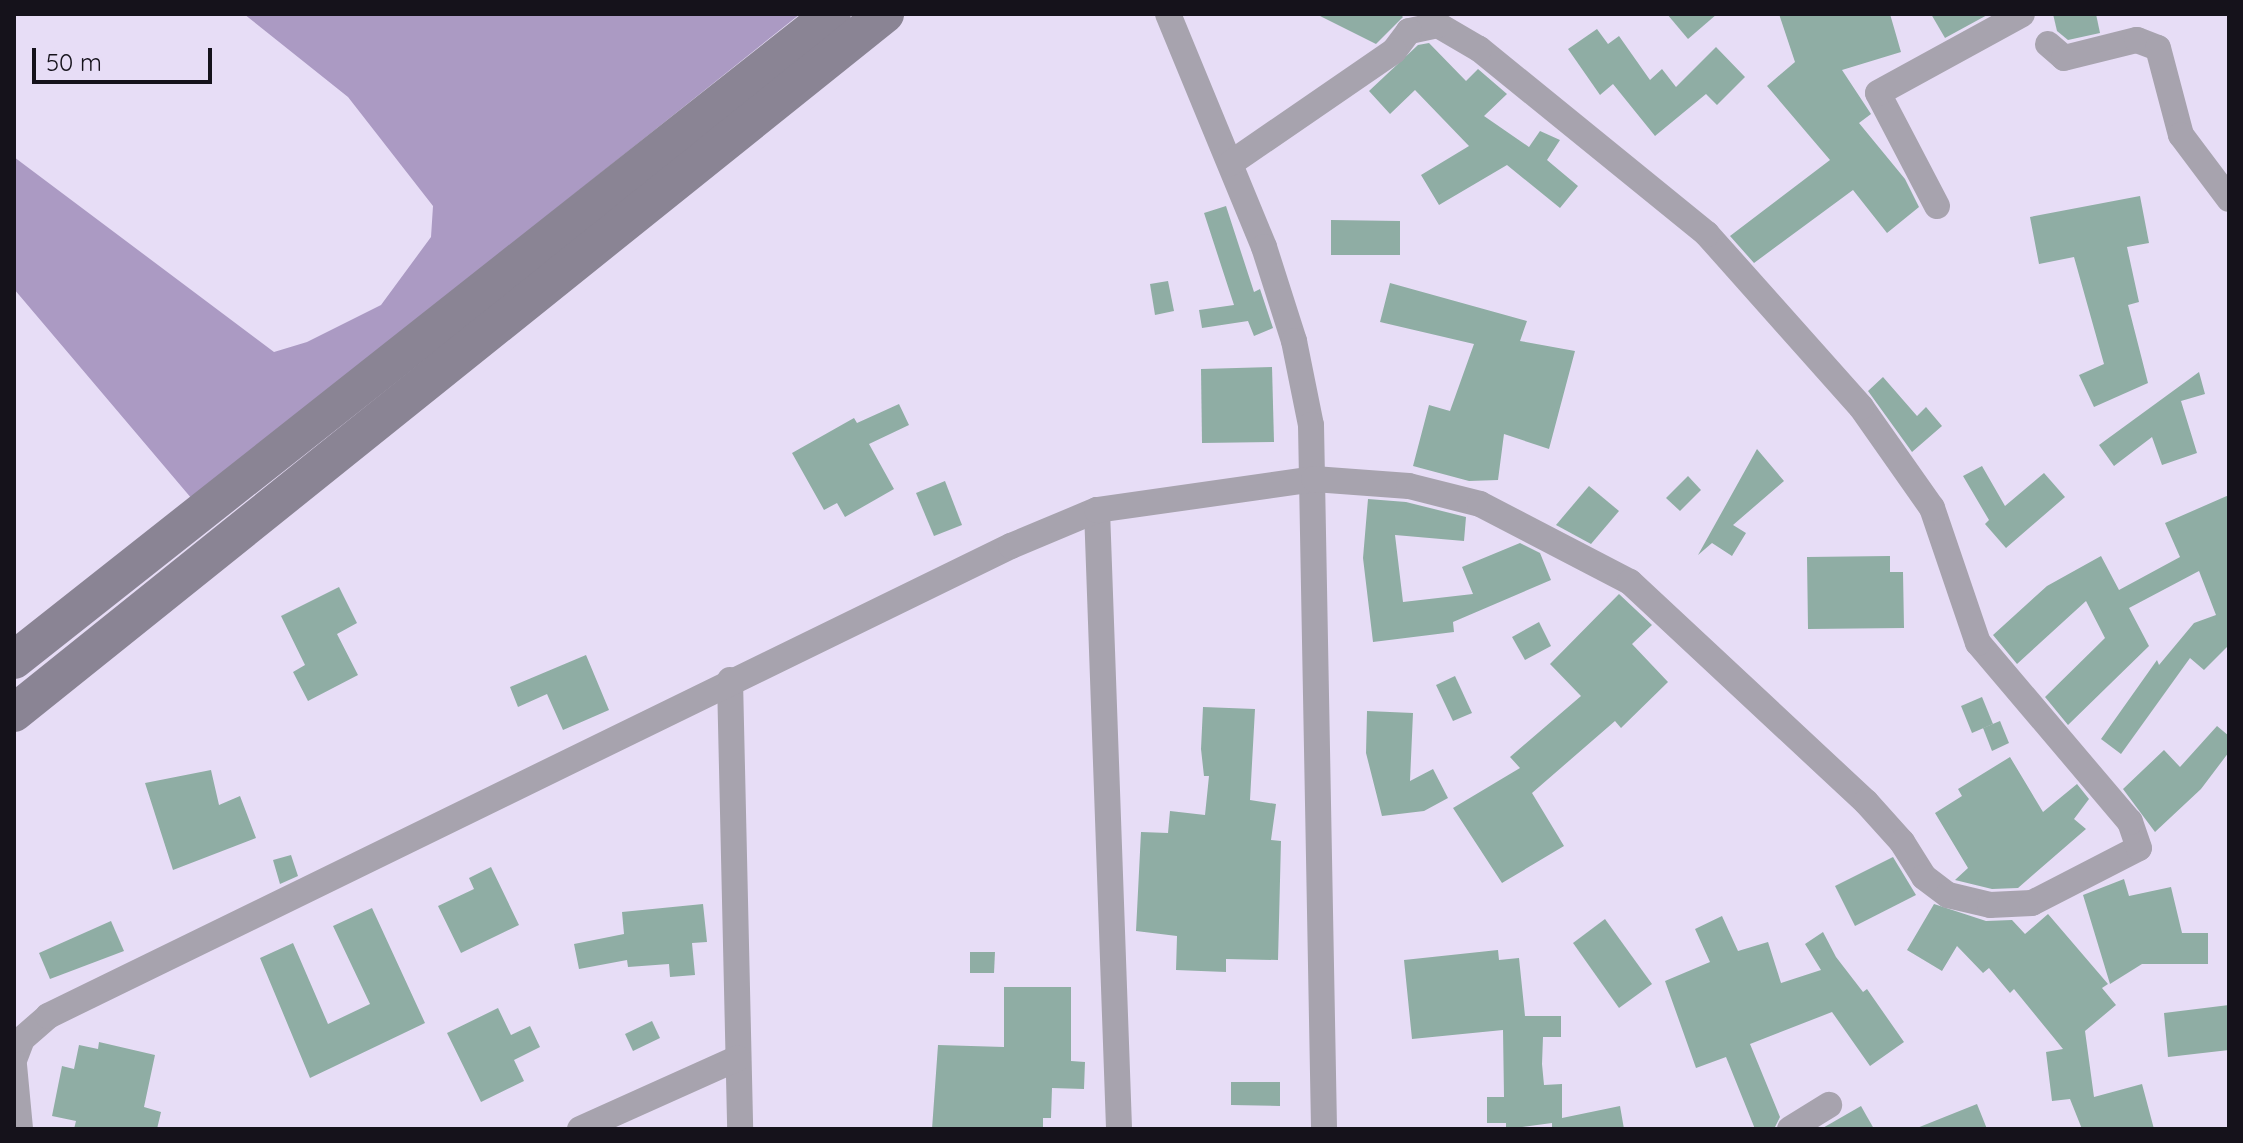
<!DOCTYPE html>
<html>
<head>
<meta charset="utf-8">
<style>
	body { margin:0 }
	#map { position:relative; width:2243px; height:1143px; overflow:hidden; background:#e7ddf6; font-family:Quicksand,sans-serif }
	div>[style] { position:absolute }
	.forest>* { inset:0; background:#ab9ac3 }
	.building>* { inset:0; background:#8fada4 }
	.minor>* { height:26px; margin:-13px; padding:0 13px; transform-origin:13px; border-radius:13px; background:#a7a3ae }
	.secondary>* { height:38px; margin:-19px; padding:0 19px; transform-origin:19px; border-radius:19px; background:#8a8494 }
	span { translate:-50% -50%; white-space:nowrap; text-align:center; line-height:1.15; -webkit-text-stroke:7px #e7ddf6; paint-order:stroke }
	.frame { position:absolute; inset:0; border:16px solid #15121b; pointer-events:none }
	.scale { position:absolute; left:32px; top:48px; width:180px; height:36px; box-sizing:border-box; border:4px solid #15121b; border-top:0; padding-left:10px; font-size:24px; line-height:28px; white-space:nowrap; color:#15121b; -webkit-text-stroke:6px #e7ddf6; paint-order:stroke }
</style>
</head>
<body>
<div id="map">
	<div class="forest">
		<i style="clip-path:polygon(244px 14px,800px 14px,192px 499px,14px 289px,14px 157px,274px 352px,307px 342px,381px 305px,431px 237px,433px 206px,348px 97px)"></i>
	</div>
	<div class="building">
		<i style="clip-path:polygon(1316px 14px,1400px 14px,1403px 17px,1376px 44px)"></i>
		<i style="clip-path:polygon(1667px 14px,1717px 14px,1688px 39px)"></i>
		<i style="clip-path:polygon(1779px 14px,1890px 14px,1901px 52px,1842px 70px,1871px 114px,1859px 123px,1905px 179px,1919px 207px,1887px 233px,1853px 190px,1754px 263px,1730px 236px,1830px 160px,1767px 86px,1795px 62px)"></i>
		<i style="clip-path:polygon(1931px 14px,1989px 14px,1945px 38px)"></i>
		<i style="clip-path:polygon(2053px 14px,2096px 14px,2100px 33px,2068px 40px,2057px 31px)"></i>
		<i style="clip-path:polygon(1597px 29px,1608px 44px,1619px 36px,1650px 80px,1662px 69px,1676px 87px,1716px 47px,1745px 77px,1717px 105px,1706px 94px,1655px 136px,1613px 84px,1600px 95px,1568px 49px)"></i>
		<i style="clip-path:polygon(1429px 43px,1466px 81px,1478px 69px,1507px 94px,1484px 116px,1529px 147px,1540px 131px,1560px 140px,1547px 160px,1578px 186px,1560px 208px,1507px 165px,1439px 205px,1421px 175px,1469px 146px,1415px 90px,1390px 114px,1369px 91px,1418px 45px)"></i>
		<i style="clip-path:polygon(2140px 196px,2149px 243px,2127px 247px,2139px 302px,2128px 305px,2148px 383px,2094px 407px,2079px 375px,2104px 364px,2074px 257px,2039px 264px,2030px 217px)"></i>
		<i style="clip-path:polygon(1226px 206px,1254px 292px,1260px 289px,1273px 328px,1254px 336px,1248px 321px,1202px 328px,1199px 310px,1234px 305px,1204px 213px)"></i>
		<i style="clip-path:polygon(1331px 220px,1400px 221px,1400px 255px,1331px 255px)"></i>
		<i style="clip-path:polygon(1168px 281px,1174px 311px,1155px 315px,1150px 284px)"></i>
		<i style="clip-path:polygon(1390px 283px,1527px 321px,1520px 341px,1575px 351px,1549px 449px,1504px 434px,1498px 480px,1469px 481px,1413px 466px,1429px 405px,1450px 411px,1474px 344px,1380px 322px)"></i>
		<i style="clip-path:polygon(1272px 367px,1274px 442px,1202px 443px,1201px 369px)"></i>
		<i style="clip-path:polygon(2199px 372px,2205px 394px,2181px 401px,2197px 453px,2162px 465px,2152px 437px,2114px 466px,2099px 445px)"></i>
		<i style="clip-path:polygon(1883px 377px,1917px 416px,1926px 407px,1942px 426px,1912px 452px,1868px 391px)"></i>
		<i style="clip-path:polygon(899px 404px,909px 425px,869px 444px,894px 489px,845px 517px,837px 503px,824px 510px,792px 453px,854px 418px,857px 423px)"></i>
		<i style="clip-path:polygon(1757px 449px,1784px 481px,1733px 525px,1746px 533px,1732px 556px,1712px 543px,1698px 555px)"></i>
		<i style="clip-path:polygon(1982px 466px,2005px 506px,2044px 473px,2065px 497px,2006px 548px,1985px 524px,1989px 520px,1963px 476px)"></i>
		<i style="clip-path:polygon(1688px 476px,1701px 490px,1680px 511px,1666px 498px)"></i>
		<i style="clip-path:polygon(945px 481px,962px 525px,934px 536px,916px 493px)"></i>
		<i style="clip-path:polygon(1589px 486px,1619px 511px,1591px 544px,1556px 525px)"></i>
		<i style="clip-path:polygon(2229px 495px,2229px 645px,2204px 670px,2190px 658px,2121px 754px,2101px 739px,2157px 660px,2159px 665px,2194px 623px,2216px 615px,2199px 571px,2129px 608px,2149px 646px,2068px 725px,2045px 697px,2105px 638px,2086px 601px,2017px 664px,1993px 635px,2047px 586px,2101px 556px,2119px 590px,2180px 557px,2165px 523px)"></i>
		<i style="clip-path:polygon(1368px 499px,1406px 502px,1466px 517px,1464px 541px,1395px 535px,1403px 602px,1473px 594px,1462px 567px,1520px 543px,1540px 553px,1551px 580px,1453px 622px,1454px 632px,1373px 642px,1363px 558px)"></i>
		<i style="clip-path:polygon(1890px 556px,1890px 572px,1903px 572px,1904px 628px,1808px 629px,1807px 557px)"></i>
		<i style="clip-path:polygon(339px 587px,357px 623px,337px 634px,358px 675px,308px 701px,293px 672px,305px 665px,281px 616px)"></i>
		<i style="clip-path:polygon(1619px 594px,1652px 625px,1632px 644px,1668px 682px,1621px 728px,1615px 721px,1532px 793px,1564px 846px,1502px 883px,1453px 808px,1520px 768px,1510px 757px,1581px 696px,1550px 664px)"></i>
		<i style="clip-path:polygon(1539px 622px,1551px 646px,1525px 660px,1512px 637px)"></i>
		<i style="clip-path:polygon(586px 655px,609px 710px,563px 730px,547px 694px,518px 707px,510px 687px)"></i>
		<i style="clip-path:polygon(1455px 676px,1472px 713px,1453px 721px,1436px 685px)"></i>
		<i style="clip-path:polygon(1982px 697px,1993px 724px,1972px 733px,1961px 706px)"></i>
		<i style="clip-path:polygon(1203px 707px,1255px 709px,1250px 800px,1276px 804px,1271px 840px,1281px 841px,1278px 960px,1226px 959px,1226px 972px,1176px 970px,1177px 936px,1136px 931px,1141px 832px,1168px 833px,1170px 811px,1205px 815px,1209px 776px,1204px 776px,1201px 749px)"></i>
		<i style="clip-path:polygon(1367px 711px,1413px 713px,1410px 781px,1433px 769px,1448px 798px,1424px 811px,1382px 816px,1366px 753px)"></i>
		<i style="clip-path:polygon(2000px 721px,2009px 743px,1992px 751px,1983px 728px)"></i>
		<i style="clip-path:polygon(2217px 726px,2229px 736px,2229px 752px,2201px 789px,2155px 832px,2123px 789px,2164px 750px,2180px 767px)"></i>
		<i style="clip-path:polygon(2010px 757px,2043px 812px,2077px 784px,2089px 799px,2074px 819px,2086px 829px,2018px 888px,1992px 889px,1955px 880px,1968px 868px,1935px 813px,1962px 796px,1958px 789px)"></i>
		<i style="clip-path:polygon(211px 770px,219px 805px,240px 796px,256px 838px,173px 870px,145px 783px)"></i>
		<i style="clip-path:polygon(291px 855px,298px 876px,280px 884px,273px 860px)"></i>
		<i style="clip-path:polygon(1893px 857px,1916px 895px,1855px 926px,1835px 886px)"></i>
		<i style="clip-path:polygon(491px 867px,519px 925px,461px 953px,438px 906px,474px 889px,469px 878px)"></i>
		<i style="clip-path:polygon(2124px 879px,2129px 896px,2171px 887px,2182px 933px,2208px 933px,2208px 964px,2142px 964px,2110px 984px,2083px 895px)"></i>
		<i style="clip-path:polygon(703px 904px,707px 942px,692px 943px,695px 975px,670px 977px,669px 964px,628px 967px,627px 960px,579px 969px,574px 944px,624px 934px,622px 912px)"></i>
		<i style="clip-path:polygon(1934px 904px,1986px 921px,2012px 920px,2025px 934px,2048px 914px,2108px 984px,2102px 988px,2116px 1005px,2085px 1031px,2094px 1097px,2142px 1084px,2154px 1129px,2082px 1129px,2070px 1099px,2052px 1101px,2046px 1052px,2063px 1049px,2014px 989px,2010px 993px,1989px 968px,1983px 973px,1957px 946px,1942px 971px,1907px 950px)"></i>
		<i style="clip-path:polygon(372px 908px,425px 1023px,310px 1078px,260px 958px,293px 943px,328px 1024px,370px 1004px,333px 926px)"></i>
		<i style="clip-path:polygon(1722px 916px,1738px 951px,1768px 942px,1781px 983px,1821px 970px,1805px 944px,1823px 932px,1836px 957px,1863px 992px,1867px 989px,1904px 1042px,1870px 1066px,1832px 1012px,1750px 1044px,1780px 1117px,1774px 1129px,1755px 1129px,1726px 1057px,1696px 1068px,1665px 981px,1710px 962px,1695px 929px)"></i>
		<i style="clip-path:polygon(1605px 919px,1652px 984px,1619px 1008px,1573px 943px)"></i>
		<i style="clip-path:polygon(111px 921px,124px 951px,50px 979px,39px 953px)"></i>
		<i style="clip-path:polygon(1498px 950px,1499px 960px,1519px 958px,1525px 1016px,1561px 1016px,1561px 1037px,1543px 1037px,1542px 1064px,1544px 1085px,1562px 1084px,1562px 1118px,1620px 1106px,1624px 1129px,1552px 1129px,1552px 1123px,1506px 1129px,1506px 1123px,1487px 1123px,1487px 1097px,1504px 1097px,1503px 1030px,1412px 1039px,1404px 960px)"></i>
		<i style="clip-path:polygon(970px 952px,995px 952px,994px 973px,970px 973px)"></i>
		<i style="clip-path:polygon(1004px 987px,1071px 987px,1071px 1061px,1085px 1062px,1084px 1089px,1052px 1088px,1051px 1118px,1043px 1118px,1043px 1129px,932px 1129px,938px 1045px,1004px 1047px)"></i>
		<i style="clip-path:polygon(2229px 1005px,2229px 1050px,2168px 1057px,2164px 1013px)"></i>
		<i style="clip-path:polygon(498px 1008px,511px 1035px,530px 1026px,540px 1047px,514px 1060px,524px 1081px,481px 1102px,447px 1033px)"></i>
		<i style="clip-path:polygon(652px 1021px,660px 1038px,633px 1051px,625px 1034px)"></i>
		<i style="clip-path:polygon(99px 1042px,155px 1055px,144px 1107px,161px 1112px,157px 1129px,74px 1129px,76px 1121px,52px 1116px,62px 1066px,74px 1069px,79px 1045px,98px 1049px)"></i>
		<i style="clip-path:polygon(1231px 1082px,1280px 1082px,1280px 1106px,1231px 1105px)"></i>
		<i style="clip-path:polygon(1977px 1104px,1987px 1129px,1917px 1129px,1917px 1128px)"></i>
		<i style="clip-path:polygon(1861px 1106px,1874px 1129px,1821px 1129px)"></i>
	</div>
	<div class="minor">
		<i style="left:1168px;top:14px;width:252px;rotate:67.6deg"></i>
		<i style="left:1264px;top:247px;width:99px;rotate:72.3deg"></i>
		<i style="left:1294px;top:341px;width:86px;rotate:78.6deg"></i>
		<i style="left:1311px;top:425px;width:704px;rotate:88.94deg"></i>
		<i style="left:2048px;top:44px;width:21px;rotate:41deg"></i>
		<i style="left:2064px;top:58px;width:75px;rotate:-13.9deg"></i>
		<i style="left:2137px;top:40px;width:22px;rotate:21deg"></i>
		<i style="left:2158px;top:48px;width:90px;rotate:75.2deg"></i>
		<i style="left:2181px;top:135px;width:80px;rotate:53.1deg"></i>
		<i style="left:1937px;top:206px;width:127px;rotate:-117.6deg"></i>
		<i style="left:1878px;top:93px;width:164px;rotate:-28.7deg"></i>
		<i style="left:1097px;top:510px;width:619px;rotate:87.96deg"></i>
		<i style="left:730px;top:680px;width:449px;rotate:88.7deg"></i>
		<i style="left:14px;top:1060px;width:22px;rotate:-69deg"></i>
		<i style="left:22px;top:1039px;width:35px;rotate:-41deg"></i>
		<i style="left:48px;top:1016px;width:1072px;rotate:-26.02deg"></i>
		<i style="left:1011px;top:546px;width:93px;rotate:-22.7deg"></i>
		<i style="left:1097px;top:510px;width:219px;rotate:-8.1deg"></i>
		<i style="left:1314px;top:479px;width:95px;rotate:4.2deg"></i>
		<i style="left:1409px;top:486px;width:73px;rotate:14.2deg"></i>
		<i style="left:1480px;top:504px;width:169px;rotate:27.5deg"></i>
		<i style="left:1630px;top:582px;width:323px;rotate:43deg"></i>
		<i style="left:1866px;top:802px;width:54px;rotate:48deg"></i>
		<i style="left:1902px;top:842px;width:41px;rotate:57.8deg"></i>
		<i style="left:1924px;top:877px;width:30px;rotate:37deg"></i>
		<i style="left:1948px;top:895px;width:43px;rotate:13.4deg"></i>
		<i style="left:1990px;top:905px;width:42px;rotate:-2.7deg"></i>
		<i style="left:2032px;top:903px;width:120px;rotate:-27.2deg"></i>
		<i style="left:2139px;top:848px;width:28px;rotate:-109deg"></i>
		<i style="left:2130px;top:822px;width:235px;rotate:-130.3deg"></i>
		<i style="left:1978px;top:643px;width:143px;rotate:-108.8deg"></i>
		<i style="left:1932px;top:508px;width:123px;rotate:-125.1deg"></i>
		<i style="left:1861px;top:407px;width:232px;rotate:-131.7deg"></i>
		<i style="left:1707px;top:234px;width:294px;rotate:-140.9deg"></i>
		<i style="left:1479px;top:49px;width:48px;rotate:-149.7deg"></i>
		<i style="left:1438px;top:25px;width:30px;rotate:168deg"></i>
		<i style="left:1409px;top:31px;width:25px;rotate:127deg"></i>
		<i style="left:1394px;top:51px;width:198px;rotate:145.5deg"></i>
		<i style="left:14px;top:1065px;width:64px;rotate:84.6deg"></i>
		<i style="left:580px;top:1129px;width:173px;rotate:-24.2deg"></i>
		<i style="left:1790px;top:1129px;width:46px;rotate:-31.6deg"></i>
	</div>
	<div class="secondary">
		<i style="left:14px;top:660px;width:1042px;rotate:-38.3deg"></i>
		<i style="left:14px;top:713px;width:1117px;rotate:-38.75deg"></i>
	</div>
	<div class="frame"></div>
	<div class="scale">50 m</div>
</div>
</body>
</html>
